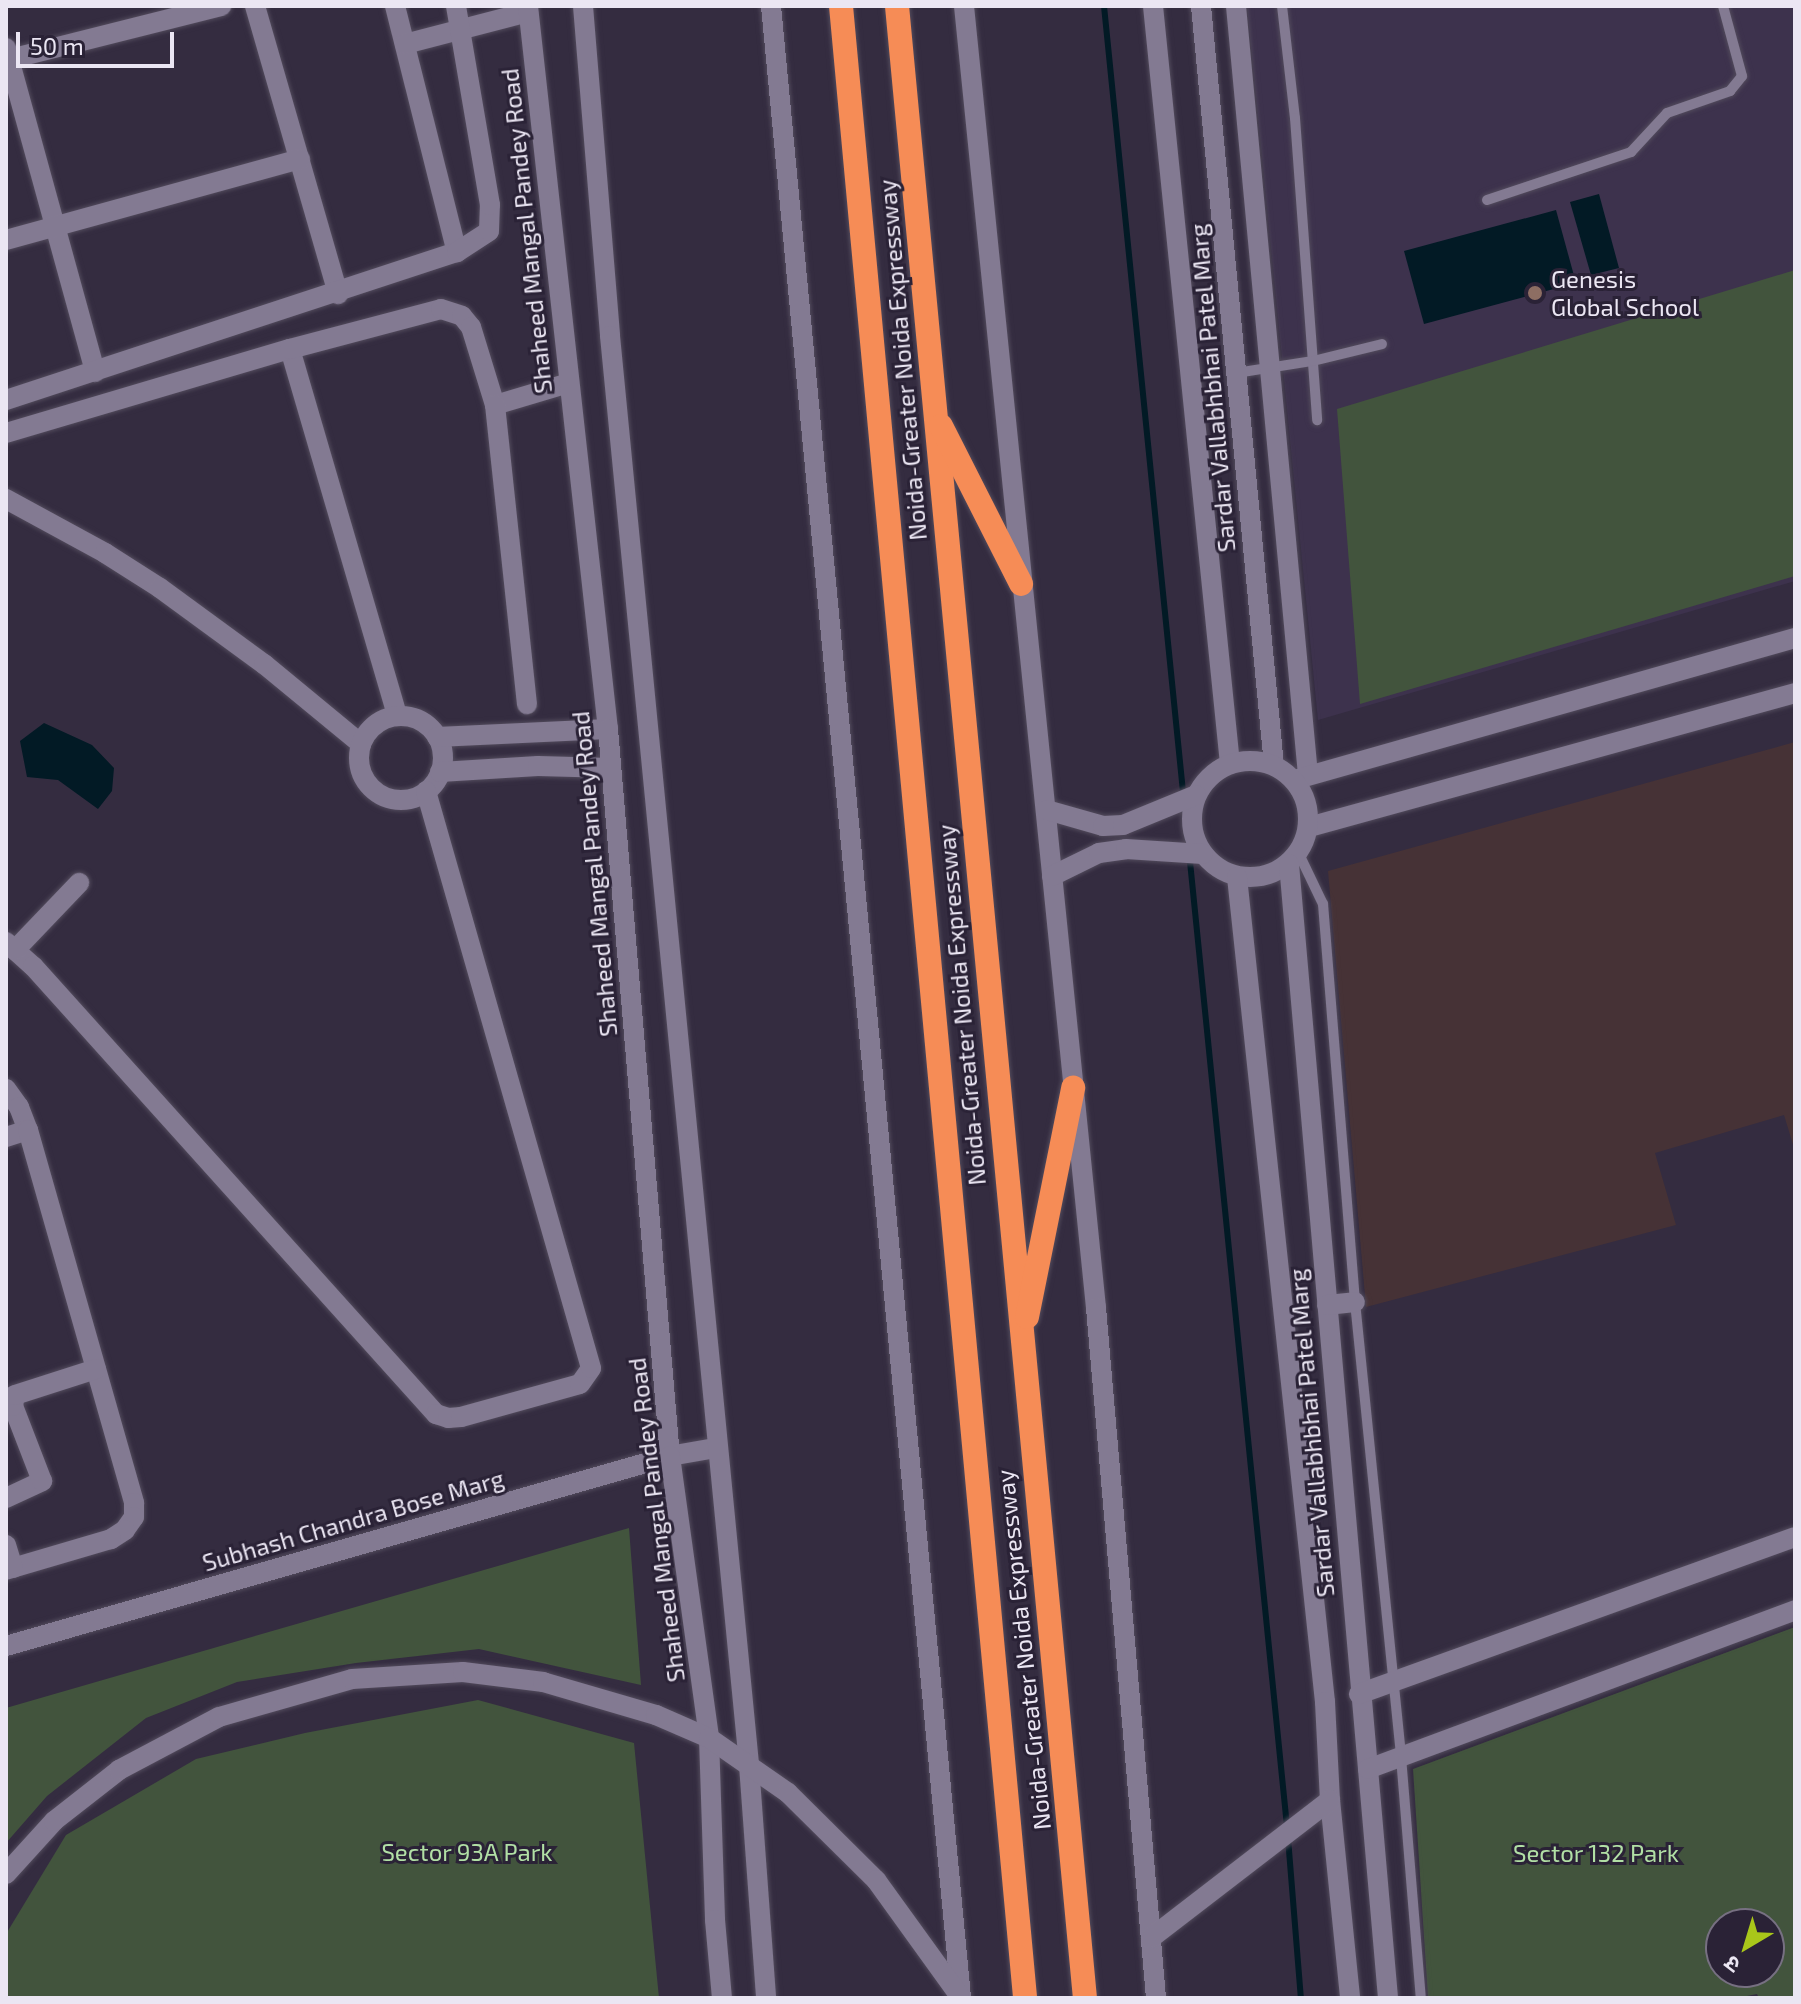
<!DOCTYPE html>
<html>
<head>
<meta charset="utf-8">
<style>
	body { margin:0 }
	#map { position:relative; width:1801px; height:2004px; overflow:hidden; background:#342c40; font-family:"Exo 2","Noto Sans Devanagari",sans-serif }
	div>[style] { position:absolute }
	.commercial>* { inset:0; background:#463236 }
	.built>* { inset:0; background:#3d324d }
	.green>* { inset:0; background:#42543d }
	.water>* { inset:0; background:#021a25 }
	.stream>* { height:6px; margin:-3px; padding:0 3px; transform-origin:3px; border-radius:3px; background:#021a25 }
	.roads { filter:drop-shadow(0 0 2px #524b5c) drop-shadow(0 0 2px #524b5c) }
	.lane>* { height:10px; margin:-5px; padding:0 5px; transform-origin:5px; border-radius:5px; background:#837a92 }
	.street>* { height:20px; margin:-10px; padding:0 10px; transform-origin:10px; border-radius:10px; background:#837a92 }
	.street>.ring { margin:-10px; padding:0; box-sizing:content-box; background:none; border:20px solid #837a92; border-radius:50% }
	.secondary>* { height:20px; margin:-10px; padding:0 10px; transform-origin:10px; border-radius:10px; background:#837a92 }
	.secondary>.ring { margin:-10px; padding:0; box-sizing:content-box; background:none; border:20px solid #837a92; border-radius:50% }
	.highway>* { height:24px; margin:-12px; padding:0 12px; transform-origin:12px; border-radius:12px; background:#f68c56 }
	.dots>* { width:22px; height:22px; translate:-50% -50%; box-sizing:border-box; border:4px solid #2a2236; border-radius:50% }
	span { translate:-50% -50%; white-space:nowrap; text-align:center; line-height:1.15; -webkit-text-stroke:6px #2a2236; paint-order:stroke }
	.street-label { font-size:24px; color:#ebe6f3 }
	.poi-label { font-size:24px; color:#ebe6f3 }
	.left { translate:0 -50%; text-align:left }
	.park-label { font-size:24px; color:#b1dfa5 }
	.frame { position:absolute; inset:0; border:8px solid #ebe6f3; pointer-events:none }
	.north { position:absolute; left:1705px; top:1908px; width:80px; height:80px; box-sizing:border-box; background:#2a2236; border:2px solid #777082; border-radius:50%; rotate:218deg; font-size:22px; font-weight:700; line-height:32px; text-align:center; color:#ebe6f3 }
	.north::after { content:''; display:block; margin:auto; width:28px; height:36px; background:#a9c71a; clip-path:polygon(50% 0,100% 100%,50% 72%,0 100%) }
	.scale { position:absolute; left:16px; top:32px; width:158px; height:36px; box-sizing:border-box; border:4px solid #ebe6f3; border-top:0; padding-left:10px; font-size:24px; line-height:28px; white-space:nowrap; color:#ebe6f3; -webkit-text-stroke:6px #2a2236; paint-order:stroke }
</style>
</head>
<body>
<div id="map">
	<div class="commercial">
		<i style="clip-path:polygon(1795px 742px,1795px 1151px,1784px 1115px,1655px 1153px,1676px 1225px,1366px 1307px,1328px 871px)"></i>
	</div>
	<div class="built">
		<i style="clip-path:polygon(1247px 6px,1795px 6px,1795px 581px,1318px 720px)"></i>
	</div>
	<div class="green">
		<i style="clip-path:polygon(1795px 270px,1795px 576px,1360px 704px,1337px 409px)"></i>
		<i style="clip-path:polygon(629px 1528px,641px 1685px,479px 1649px,356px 1663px,237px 1682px,146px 1718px,47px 1796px,6px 1843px,6px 1708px)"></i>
		<i style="clip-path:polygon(evenodd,1795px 1627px,1795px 1998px,1759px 1998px,1757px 1994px,1737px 1998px,1428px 1998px,1413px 1769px,1795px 1627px,1721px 1924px,1769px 1924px,1769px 1972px,1721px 1972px,1721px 1924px)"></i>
		<i style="clip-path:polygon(478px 1700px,634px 1743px,659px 1998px,6px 1998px,6px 1934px,66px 1835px,196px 1759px,305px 1733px)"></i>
	</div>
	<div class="water">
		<i style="clip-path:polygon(1599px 194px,1619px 268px,1591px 275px,1570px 202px)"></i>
		<i style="clip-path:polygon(1556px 210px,1576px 283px,1424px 324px,1404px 251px)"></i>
		<i style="clip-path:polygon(44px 723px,92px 745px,114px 768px,112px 791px,98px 809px,58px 780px,27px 777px,20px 741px)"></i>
	</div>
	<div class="stream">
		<i style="left:1104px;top:6px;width:1830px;rotate:84.26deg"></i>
		<i style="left:1288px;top:1838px;width:161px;rotate:85.4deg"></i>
	</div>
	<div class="roads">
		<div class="lane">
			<i style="left:1282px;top:6px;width:113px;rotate:83.4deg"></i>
			<i style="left:1295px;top:118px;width:303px;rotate:85.8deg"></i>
			<i style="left:1487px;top:200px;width:152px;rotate:-18.4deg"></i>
			<i style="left:1631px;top:152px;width:53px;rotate:-47.3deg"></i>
			<i style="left:1667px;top:113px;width:67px;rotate:-19.2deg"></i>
			<i style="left:1730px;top:91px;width:19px;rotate:-51deg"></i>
			<i style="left:1742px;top:76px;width:73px;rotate:-105.2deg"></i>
			<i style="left:1236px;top:373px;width:78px;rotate:-8.9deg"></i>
			<i style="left:1313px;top:361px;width:71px;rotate:-13.8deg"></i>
			<i style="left:1299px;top:854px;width:55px;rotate:64.4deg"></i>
			<i style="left:1323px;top:904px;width:399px;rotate:85.4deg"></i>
			<i style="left:1355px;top:1302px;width:457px;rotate:84.2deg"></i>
			<i style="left:1401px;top:1757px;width:242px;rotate:85.3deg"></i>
		</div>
		<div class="street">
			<i style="left:255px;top:6px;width:300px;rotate:73.9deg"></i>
			<i style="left:395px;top:6px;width:254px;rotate:75.9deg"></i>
			<i style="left:1236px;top:6px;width:772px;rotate:84.65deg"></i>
			<i style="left:405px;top:44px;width:127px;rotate:-14.6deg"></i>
			<i style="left:6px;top:48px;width:336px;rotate:74.6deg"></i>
			<i style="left:6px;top:60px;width:222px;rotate:-14.1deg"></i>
			<i style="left:6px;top:240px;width:305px;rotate:-15.4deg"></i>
			<i style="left:290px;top:349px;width:382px;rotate:73.7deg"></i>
			<i style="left:6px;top:400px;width:475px;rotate:-18.2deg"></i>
			<i style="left:457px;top:252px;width:38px;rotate:-33deg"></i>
			<i style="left:489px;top:231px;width:26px;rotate:-88deg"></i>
			<i style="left:490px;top:205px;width:202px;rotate:-99.7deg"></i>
			<i style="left:495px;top:405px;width:77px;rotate:-16.6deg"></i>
			<i style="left:6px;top:433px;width:296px;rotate:-16.5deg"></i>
			<i style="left:290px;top:349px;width:156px;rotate:-14.8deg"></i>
			<i style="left:441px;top:309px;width:22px;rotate:18deg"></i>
			<i style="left:462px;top:316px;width:14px;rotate:51deg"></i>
			<i style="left:471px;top:327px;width:82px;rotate:72.9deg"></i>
			<i style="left:495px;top:405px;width:301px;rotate:83.9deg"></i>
			<i style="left:6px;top:499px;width:113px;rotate:28.6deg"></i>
			<i style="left:105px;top:553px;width:65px;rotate:32.5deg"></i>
			<i style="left:160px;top:588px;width:129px;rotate:36.2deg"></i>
			<i style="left:264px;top:664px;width:126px;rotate:39.5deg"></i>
			<i class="ring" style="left:359px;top:716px;width:64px;height:64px"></i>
			<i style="left:437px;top:737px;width:171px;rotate:-2.7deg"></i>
			<i style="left:440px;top:772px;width:98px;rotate:-3.5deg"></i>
			<i style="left:538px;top:766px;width:73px;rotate:1.6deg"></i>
			<i style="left:1294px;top:780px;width:521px;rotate:-15.82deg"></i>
			<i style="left:1309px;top:827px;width:504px;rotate:-15.41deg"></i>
			<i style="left:6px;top:942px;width:36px;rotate:42deg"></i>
			<i style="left:33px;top:966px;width:603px;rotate:48.03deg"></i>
			<i style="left:436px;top:1414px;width:13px;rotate:18deg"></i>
			<i style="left:448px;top:1418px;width:13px;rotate:-4deg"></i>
			<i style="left:461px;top:1417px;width:123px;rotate:-15.5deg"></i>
			<i style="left:580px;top:1384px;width:19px;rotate:-55deg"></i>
			<i style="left:591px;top:1368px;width:600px;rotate:-105.96deg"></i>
			<i style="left:15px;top:950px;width:93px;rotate:-46.3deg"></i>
			<i style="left:6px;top:1089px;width:22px;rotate:54deg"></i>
			<i style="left:19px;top:1107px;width:25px;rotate:69deg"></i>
			<i style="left:6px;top:1137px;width:23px;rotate:-18deg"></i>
			<i style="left:28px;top:1130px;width:388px;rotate:74.1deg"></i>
			<i style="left:134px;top:1503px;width:14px;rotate:90deg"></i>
			<i style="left:134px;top:1517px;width:16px;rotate:125deg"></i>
			<i style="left:125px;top:1530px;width:17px;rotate:147deg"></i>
			<i style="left:111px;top:1539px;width:109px;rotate:163.6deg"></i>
			<i style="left:6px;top:1498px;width:40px;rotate:-25deg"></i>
			<i style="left:42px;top:1481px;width:80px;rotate:-111.1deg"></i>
			<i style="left:13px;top:1406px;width:11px;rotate:-80deg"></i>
			<i style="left:15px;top:1395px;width:85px;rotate:-17.8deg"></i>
			<i style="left:6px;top:1545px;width:24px;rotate:73deg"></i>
			<i style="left:6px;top:1646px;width:691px;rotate:-15.97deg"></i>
			<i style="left:670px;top:1456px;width:47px;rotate:-9.9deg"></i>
		</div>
		<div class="secondary">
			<i style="left:528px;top:6px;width:727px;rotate:83.69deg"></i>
			<i style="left:608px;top:729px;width:730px;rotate:85.13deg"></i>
			<i style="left:670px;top:1456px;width:285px;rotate:82.1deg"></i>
			<i style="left:709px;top:1738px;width:182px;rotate:88.1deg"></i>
			<i style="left:715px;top:1920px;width:78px;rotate:84.9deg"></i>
			<i style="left:583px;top:6px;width:331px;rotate:85.3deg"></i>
			<i style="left:610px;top:336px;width:1436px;rotate:84.44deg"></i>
			<i style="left:749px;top:1765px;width:234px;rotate:85.8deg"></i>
			<i style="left:771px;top:6px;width:2001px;rotate:84.55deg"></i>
			<i style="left:964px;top:6px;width:1309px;rotate:84.21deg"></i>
			<i style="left:1096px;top:1308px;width:693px;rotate:85.03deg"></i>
			<i style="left:1153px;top:6px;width:762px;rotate:84.2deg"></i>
			<i style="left:1201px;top:6px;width:763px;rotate:84.51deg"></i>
			<i class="ring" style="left:1192px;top:761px;width:96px;height:96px"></i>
			<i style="left:1047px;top:810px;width:58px;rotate:15.9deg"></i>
			<i style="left:1103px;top:826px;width:20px;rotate:-3deg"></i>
			<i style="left:1123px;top:825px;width:79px;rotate:-22.3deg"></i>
			<i style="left:1289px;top:864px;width:1138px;rotate:85.01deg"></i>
			<i style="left:1052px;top:876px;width:52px;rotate:-26.1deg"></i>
			<i style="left:1099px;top:853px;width:27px;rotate:-8deg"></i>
			<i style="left:1126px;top:849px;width:77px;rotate:3.7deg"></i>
			<i style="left:1237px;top:877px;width:830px;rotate:83.91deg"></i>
			<i style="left:1325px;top:1702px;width:98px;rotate:87.1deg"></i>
			<i style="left:1330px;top:1800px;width:199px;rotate:84.2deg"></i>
			<i style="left:1327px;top:1305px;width:28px;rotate:-6deg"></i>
			<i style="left:1359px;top:1694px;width:463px;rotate:-19.8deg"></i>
			<i style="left:1368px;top:1769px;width:456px;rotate:-20.4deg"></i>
			<i style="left:6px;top:1874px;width:72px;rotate:-47.8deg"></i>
			<i style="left:54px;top:1821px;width:83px;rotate:-38.1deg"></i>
			<i style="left:119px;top:1770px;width:113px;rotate:-27.9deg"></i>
			<i style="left:219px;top:1717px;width:138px;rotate:-15.9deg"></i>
			<i style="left:352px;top:1679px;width:111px;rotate:-3.6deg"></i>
			<i style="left:463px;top:1672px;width:81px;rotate:7.1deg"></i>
			<i style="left:543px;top:1682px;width:118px;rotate:16.3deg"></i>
			<i style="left:656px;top:1715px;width:58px;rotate:23.5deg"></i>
			<i style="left:709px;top:1738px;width:96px;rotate:34.8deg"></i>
			<i style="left:788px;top:1793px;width:124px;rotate:44.7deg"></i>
			<i style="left:876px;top:1880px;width:142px;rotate:54.2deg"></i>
			<i style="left:1151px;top:1938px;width:226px;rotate:-37.6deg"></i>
		</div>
		<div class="highway">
			<i style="left:841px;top:6px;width:2000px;rotate:84.72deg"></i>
			<i style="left:897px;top:6px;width:2001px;rotate:84.61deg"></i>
			<i style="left:941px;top:426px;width:177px;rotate:63.1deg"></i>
			<i style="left:1027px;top:1317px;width:234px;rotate:-78.6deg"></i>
		</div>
	</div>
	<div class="dots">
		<i style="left:1535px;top:293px;background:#8d6e63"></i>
	</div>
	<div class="street-label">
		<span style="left:526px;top:231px;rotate:-96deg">Shaheed Mangal Pandey Road</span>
		<span style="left:902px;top:360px;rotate:-95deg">Noida-Greater Noida Expressway</span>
		<span style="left:1212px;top:388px;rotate:-95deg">Sardar Vallabhbhai Patel Marg</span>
		<span style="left:594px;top:874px;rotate:-95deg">Shaheed Mangal Pandey Road</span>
		<span style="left:961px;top:1005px;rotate:-95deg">Noida-Greater Noida Expressway</span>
		<span style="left:1311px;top:1433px;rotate:-95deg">Sardar Vallabhbhai Patel Marg</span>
		<span style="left:353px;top:1520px;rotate:-16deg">Subhash Chandra Bose Marg</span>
		<span style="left:656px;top:1520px;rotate:-97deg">Shaheed Mangal Pandey Road</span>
		<span style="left:1023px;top:1650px;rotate:-96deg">Noida-Greater Noida Expressway</span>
	</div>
	<div class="poi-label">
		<span class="left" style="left:1551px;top:293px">Genesis<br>Global School</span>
	</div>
	<div class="park-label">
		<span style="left:467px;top:1852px">Sector 93A Park</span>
		<span style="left:1596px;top:1853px">Sector 132 Park</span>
	</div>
	<div class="frame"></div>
	<div class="north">उ</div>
	<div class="scale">50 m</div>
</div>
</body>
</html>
